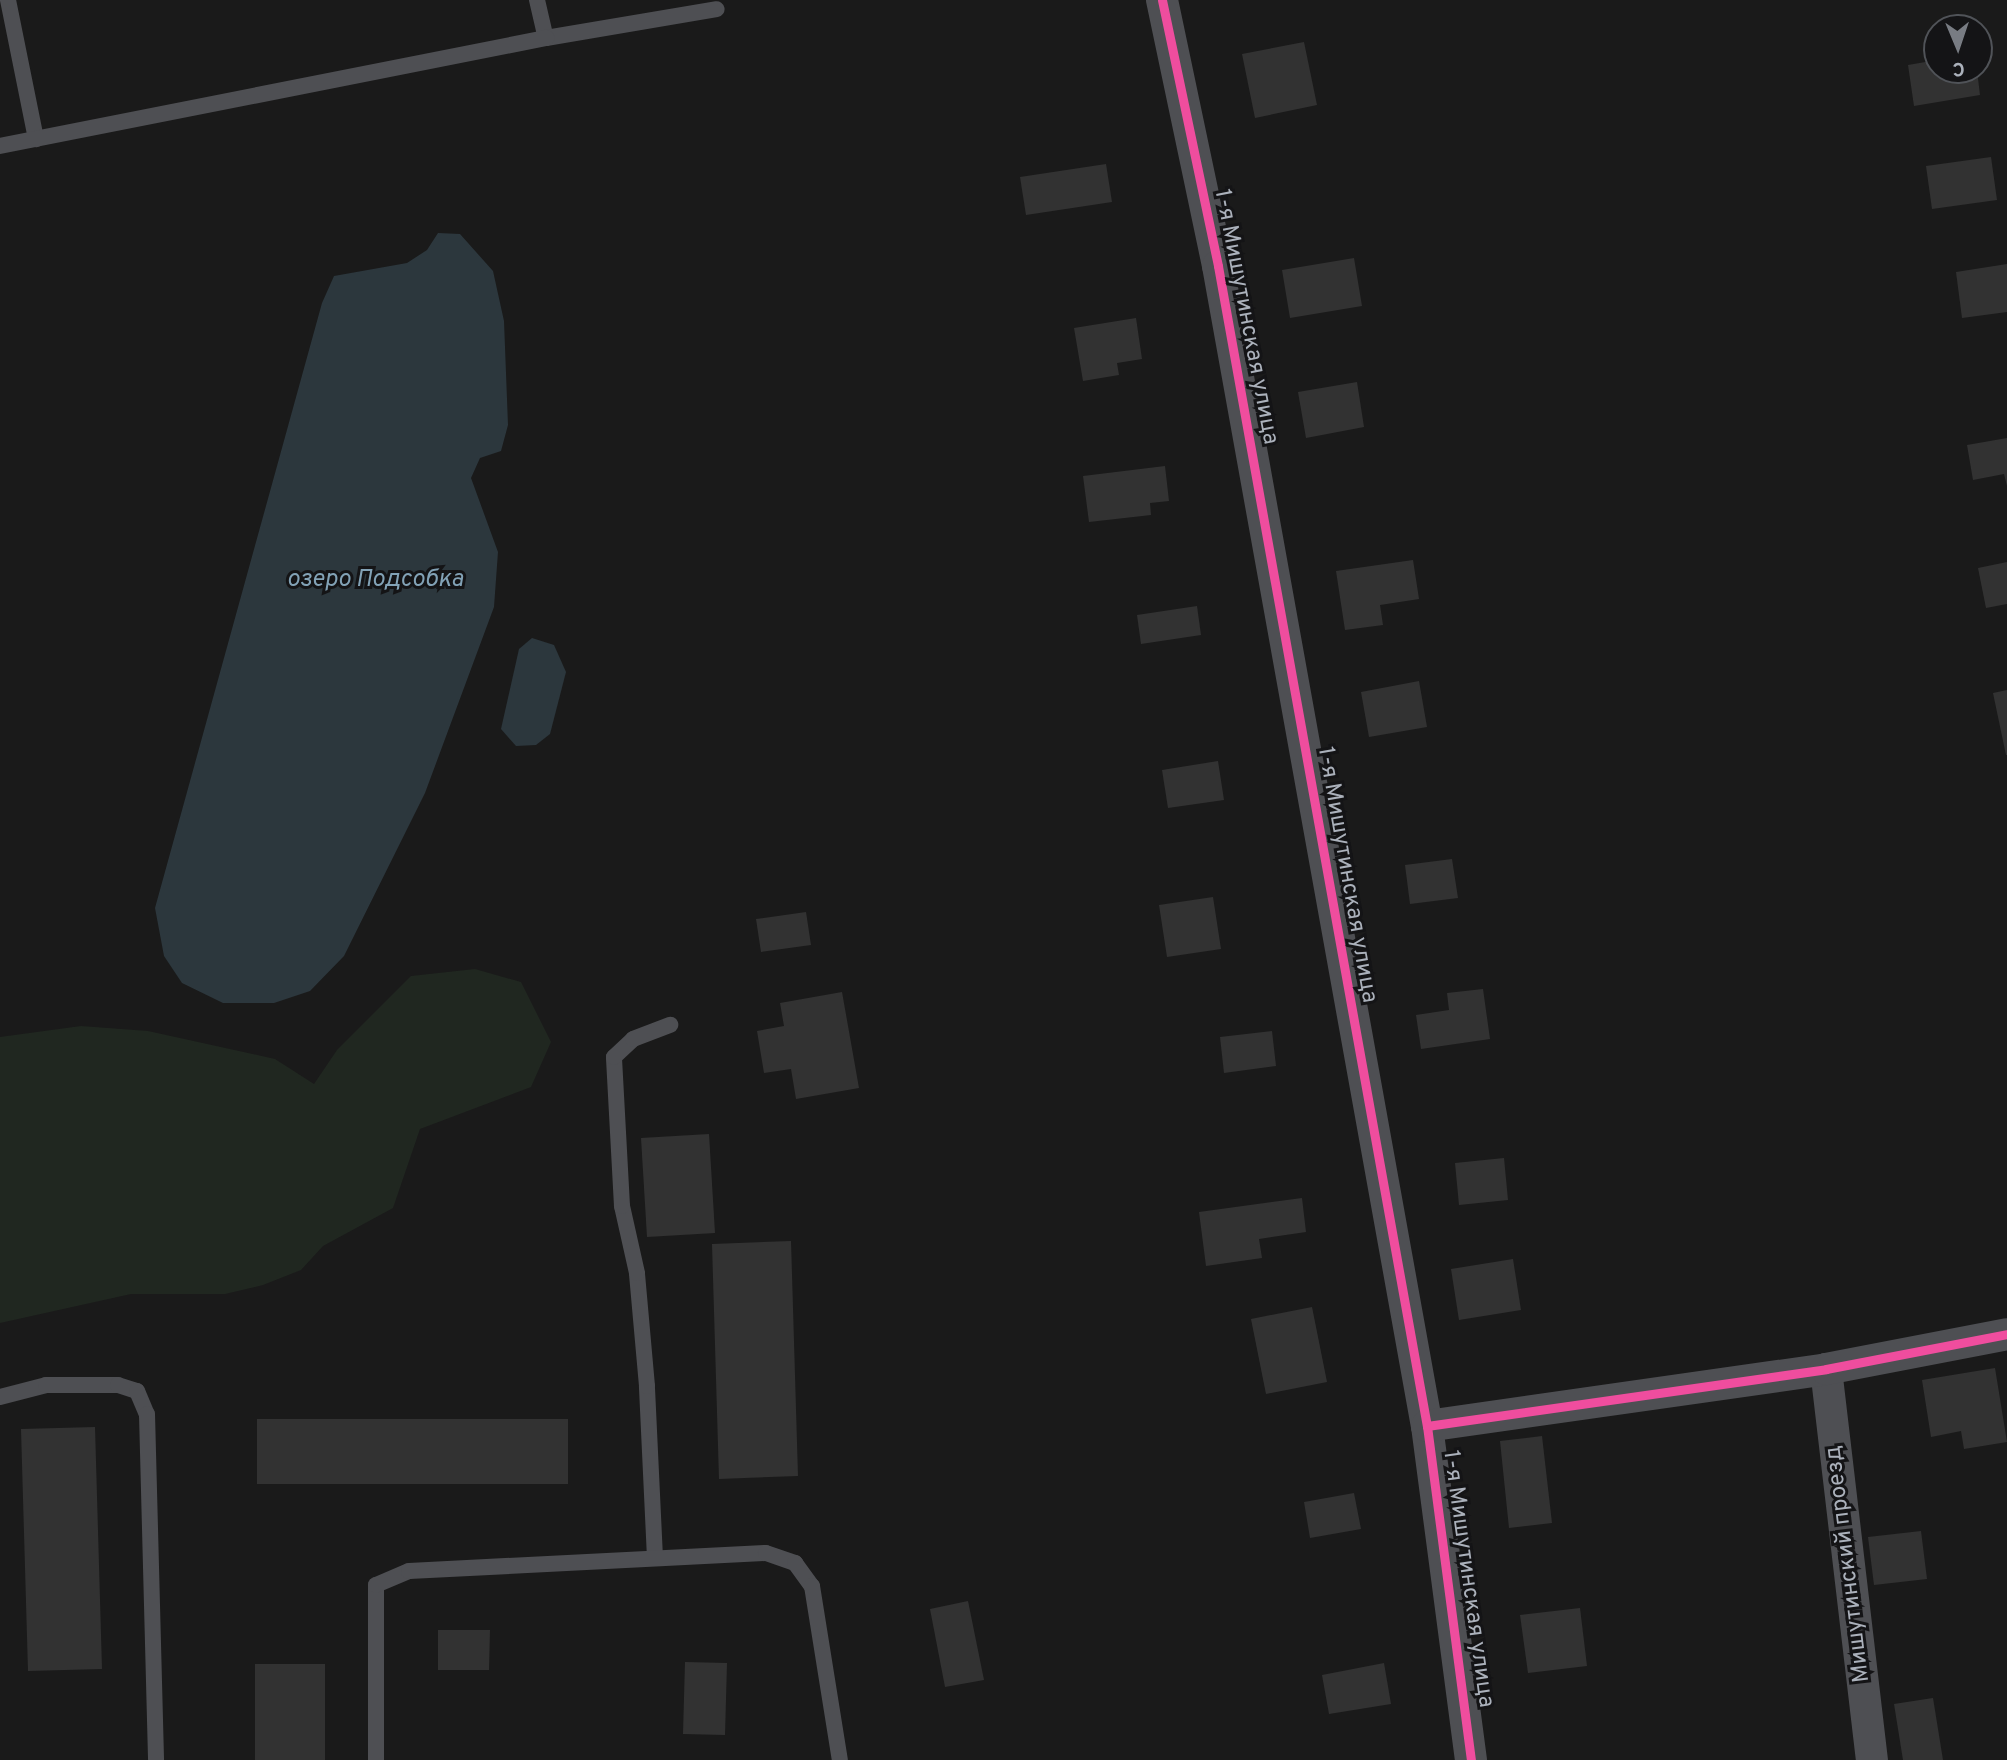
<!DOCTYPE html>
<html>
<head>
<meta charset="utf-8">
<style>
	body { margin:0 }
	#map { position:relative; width:2007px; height:1760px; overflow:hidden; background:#1a1a1a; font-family:Overpass,sans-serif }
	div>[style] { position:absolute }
	.green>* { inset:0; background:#202720 }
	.water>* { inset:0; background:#2c373d }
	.building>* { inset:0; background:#323232 }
	.lane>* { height:16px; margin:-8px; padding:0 8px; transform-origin:8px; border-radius:8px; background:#4e4f53 }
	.street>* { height:32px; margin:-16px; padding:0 16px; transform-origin:16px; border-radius:16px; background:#4e4f53 }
	.cycleway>* { height:9px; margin:-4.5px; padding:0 4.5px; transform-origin:4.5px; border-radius:4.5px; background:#ef4d9e }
	span { translate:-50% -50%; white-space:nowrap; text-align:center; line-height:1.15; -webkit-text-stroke:6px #141416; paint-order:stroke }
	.street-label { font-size:23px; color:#abb1bb }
	.water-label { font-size:24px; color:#82a2b6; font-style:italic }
	.north { position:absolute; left:1923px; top:14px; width:70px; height:70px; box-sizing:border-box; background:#141416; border:2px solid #505358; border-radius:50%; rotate:178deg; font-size:19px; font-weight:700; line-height:28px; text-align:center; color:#abb1bb }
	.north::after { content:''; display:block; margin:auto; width:24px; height:32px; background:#787c83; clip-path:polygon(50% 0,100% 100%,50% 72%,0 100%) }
</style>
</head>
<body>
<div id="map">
	<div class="green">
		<i style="clip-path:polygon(475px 969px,521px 982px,551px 1042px,531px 1087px,420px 1129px,393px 1208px,323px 1246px,301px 1270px,263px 1285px,225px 1294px,131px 1294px,0 1323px,0 1037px,81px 1026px,148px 1031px,275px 1059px,314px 1084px,337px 1050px,411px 976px)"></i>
	</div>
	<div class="water">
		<i style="clip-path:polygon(438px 233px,460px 234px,493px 271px,504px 321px,508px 425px,501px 451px,480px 458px,471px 478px,498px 552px,494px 607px,425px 793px,344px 956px,310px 991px,274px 1003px,223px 1003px,182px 983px,164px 956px,155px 908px,322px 303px,334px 276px,407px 263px,427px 250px)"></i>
		<i style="clip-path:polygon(532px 638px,554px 645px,566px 672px,550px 734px,536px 745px,516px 746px,501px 729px,519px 649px)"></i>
	</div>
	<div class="building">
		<i style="clip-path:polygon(1304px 42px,1317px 105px,1255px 118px,1242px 54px)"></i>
		<i style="clip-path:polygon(1937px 60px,1937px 70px,1977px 70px,1980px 95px,1914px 106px,1908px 65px)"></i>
		<i style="clip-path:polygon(1991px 157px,1997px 200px,1932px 209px,1926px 166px)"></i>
		<i style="clip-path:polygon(1106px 164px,1112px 202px,1026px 215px,1020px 177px)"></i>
		<i style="clip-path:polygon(1354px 258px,1362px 306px,1290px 318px,1282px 270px)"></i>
		<i style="clip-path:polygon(2007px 264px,2007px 312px,1962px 318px,1956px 272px)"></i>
		<i style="clip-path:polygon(1136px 318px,1142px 359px,1117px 363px,1119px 375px,1083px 381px,1074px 328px)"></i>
		<i style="clip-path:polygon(1357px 382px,1364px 427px,1306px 438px,1298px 392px)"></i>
		<i style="clip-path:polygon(2007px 438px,2007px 486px,2004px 474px,1973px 480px,1967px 445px)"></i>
		<i style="clip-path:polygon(1165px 466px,1169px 501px,1150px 503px,1151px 515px,1089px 522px,1083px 476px)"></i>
		<i style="clip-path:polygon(1413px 560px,1419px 599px,1380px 605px,1383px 625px,1345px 630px,1336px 571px)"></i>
		<i style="clip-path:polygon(2007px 562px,2007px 604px,1986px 608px,1978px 568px)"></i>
		<i style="clip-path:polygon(1197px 606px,1201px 635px,1141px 644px,1137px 615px)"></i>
		<i style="clip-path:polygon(1419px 681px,1427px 727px,1369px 737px,1361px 692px)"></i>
		<i style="clip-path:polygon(2007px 690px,2007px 755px,2006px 755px,1993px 693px)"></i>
		<i style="clip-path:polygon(1218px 761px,1224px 800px,1168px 808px,1162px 770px)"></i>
		<i style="clip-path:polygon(1452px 859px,1458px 898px,1410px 904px,1405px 865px)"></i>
		<i style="clip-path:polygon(1213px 897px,1221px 949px,1167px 957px,1159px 905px)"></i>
		<i style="clip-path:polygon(806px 912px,811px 945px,761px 952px,756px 919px)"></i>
		<i style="clip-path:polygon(1483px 989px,1490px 1039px,1421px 1049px,1416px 1015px,1449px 1010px,1447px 993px)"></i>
		<i style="clip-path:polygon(842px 992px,859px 1088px,796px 1099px,791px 1069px,764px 1073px,757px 1031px,784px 1026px,780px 1003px)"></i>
		<i style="clip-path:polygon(1272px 1031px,1276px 1066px,1224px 1073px,1220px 1037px)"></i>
		<i style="clip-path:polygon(709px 1134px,715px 1233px,647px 1237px,641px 1138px)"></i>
		<i style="clip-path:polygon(1504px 1158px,1508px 1200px,1459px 1205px,1455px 1163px)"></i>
		<i style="clip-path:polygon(1302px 1198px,1306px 1232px,1259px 1239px,1262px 1258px,1206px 1266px,1199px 1212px)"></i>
		<i style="clip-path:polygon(791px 1241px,798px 1476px,719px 1479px,712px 1244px)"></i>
		<i style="clip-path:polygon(1513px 1259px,1521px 1310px,1459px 1320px,1451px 1269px)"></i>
		<i style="clip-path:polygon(1312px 1307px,1327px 1382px,1266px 1394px,1251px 1319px)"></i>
		<i style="clip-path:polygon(1995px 1368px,2007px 1442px,1964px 1449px,1961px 1431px,1931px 1437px,1922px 1380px)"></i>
		<i style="clip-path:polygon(257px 1419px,568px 1419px,568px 1484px,257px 1484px)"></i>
		<i style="clip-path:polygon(95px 1427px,102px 1669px,28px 1671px,21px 1429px)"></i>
		<i style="clip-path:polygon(1542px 1436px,1552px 1523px,1509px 1528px,1500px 1441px)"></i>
		<i style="clip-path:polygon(1354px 1493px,1361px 1529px,1310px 1538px,1304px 1502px)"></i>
		<i style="clip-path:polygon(1921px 1531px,1927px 1579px,1874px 1585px,1868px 1537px)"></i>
		<i style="clip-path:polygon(968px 1601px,984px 1680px,945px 1687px,930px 1609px)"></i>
		<i style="clip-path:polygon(1580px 1608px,1587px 1666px,1528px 1673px,1520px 1615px)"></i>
		<i style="clip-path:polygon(438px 1630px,490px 1630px,489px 1670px,438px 1670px)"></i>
		<i style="clip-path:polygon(685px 1662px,727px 1663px,725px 1735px,683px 1734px)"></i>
		<i style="clip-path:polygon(1384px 1663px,1391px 1704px,1329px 1714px,1322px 1675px)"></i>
		<i style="clip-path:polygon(255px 1664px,325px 1664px,325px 1760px,255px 1760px)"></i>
		<i style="clip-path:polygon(1933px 1698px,1943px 1760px,1903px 1760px,1894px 1704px)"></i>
	</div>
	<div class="lane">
		<i style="left:8px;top:0;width:142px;rotate:78.6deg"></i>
		<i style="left:537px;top:0;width:39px;rotate:77deg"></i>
		<i style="left:546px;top:38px;width:173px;rotate:-9.6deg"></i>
		<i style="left:0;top:146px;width:557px;rotate:-11.19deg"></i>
		<i style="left:0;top:1397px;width:48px;rotate:-14.6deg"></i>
		<i style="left:46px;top:1385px;width:72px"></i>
		<i style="left:118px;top:1385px;width:20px;rotate:18deg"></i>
		<i style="left:137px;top:1391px;width:25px;rotate:67deg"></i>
		<i style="left:147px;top:1414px;width:346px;rotate:88.5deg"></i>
		<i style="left:655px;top:1558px;width:172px;rotate:-92.7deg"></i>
		<i style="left:647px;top:1386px;width:113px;rotate:-95.1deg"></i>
		<i style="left:637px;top:1273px;width:69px;rotate:-102.6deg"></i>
		<i style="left:622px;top:1206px;width:149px;rotate:-93.1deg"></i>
		<i style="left:614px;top:1057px;width:26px;rotate:-43deg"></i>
		<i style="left:633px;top:1039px;width:40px;rotate:-21deg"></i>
		<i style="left:376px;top:1760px;width:175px;rotate:-90deg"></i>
		<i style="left:376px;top:1585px;width:36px;rotate:-23deg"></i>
		<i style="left:409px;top:1571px;width:357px;rotate:-2.9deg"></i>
		<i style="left:766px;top:1553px;width:31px;rotate:19deg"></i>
		<i style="left:795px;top:1563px;width:29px;rotate:54deg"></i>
		<i style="left:812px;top:1586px;width:176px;rotate:80.9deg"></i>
	</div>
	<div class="street">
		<i style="left:1162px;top:0;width:272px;rotate:78.1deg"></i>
		<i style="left:1218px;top:266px;width:1179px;rotate:79.79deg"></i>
		<i style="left:1427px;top:1426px;width:337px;rotate:82.5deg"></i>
		<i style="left:1826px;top:1369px;width:394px;rotate:83.3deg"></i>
		<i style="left:1427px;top:1426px;width:403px;rotate:-8.1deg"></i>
		<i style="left:1826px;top:1369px;width:184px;rotate:-10.9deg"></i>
	</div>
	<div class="cycleway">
		<i style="left:1162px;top:0;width:272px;rotate:78.1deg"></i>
		<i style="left:1218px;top:266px;width:1179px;rotate:79.79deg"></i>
		<i style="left:1427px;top:1426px;width:337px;rotate:82.5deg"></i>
		<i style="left:1427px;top:1426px;width:403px;rotate:-8.1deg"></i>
		<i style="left:1826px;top:1369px;width:184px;rotate:-10.9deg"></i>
	</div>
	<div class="street-label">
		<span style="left:1245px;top:317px;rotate:79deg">1-я Мишутинская улица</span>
		<span style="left:1346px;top:875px;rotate:80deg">1-я Мишутинская улица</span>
		<span style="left:1849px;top:1564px;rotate:-97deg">Мишутинский проезд</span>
		<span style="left:1467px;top:1579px;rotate:82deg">1-я Мишутинская улица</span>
	</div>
	<div class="water-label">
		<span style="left:375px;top:581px">озеро Подсобка</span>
	</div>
	<div class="north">С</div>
</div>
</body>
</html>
